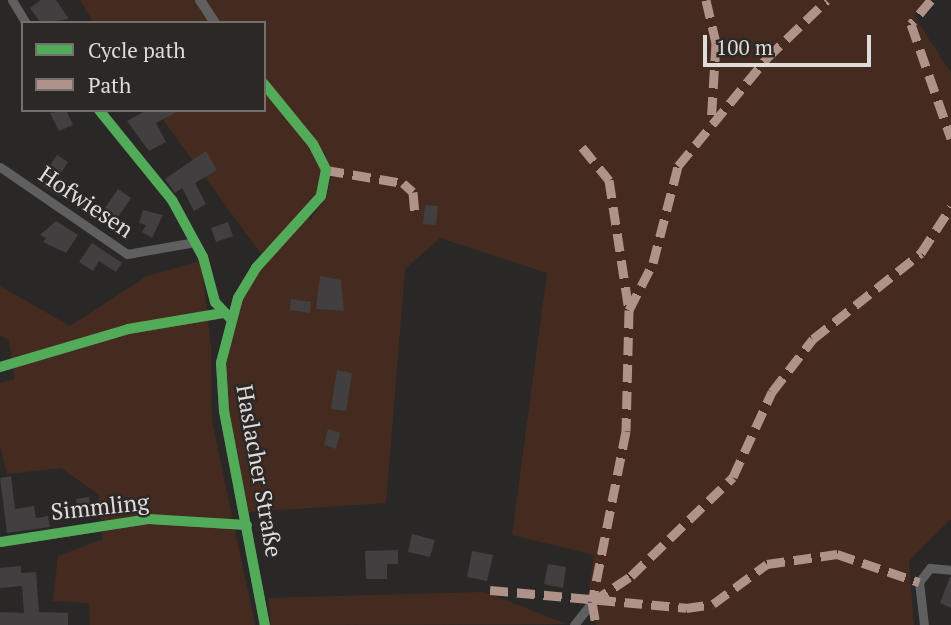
<!DOCTYPE html>
<html>
<head>
<meta charset="utf-8">
<style>
	body { margin:0 }
	#map { position:relative; width:951px; height:625px; overflow:hidden; background:#2a2827; font-family:"PT Serif",serif }
	div>[style] { position:absolute }
	.green>* { inset:0; background:#452b1f }
	.building>* { inset:0; background:#413f3f }
	.minor>* { height:9px; margin:-4.5px; padding:0 4.5px; transform-origin:4.5px; border-radius:4.5px; background:#605f5f }
	.tertiary>* { height:10px; margin:-5px; padding:0 5px; transform-origin:5px; border-radius:5px; background:#605f5f }
	.quiet>* { height:9px; margin-top:-4.5px; transform-origin:0; background:repeating-linear-gradient(90deg,#af9288 0 18px,transparent 0 27px) }
	.cycleway>* { height:10px; margin:-5px; padding:0 5px; transform-origin:5px; border-radius:5px; background:#51ab58 }
	span { translate:-50% -50%; white-space:nowrap; text-align:center; line-height:1.15; -webkit-text-stroke:5px #2b2826; paint-order:stroke }
	.street-label { font-size:23px; color:#dfdcdb }
	.legend { position:absolute; left:21px; top:21px; width:245px; height:91px; box-sizing:border-box; background:#2b2826; border:2px solid #73706e; margin:0; padding:9px 12px; list-style:none; font-size:21px; color:#dfdcdb }
	.legend li { display:flex; align-items:center; gap:14px; height:35px }
	.legend b { width:35px; border:2px solid #73706e }
	.scale { position:absolute; left:703px; top:35px; width:168px; height:32px; box-sizing:border-box; border:4px solid #dfdcdb; border-top:0; padding-left:9px; font-size:21px; line-height:24px; white-space:nowrap; color:#dfdcdb; -webkit-text-stroke:5px #2b2826; paint-order:stroke }
</style>
</head>
<body>
<div id="map">
	<div class="green">
		<i style="clip-path:polygon(80px 0,197px 0,213px 23px,94px 23px)"></i>
		<i style="clip-path:polygon(203px 0,925px 0,914px 16px,951px 73px,951px 519px,909px 561px,914px 625px,596px 625px,588px 598px,594px 555px,512px 535px,547px 273px,440px 238px,405px 269px,386px 503px,248px 512px,227px 403px,225px 358px,242px 301px,264px 258px,156px 110px,264px 110px,264px 91px,314px 152px,322px 170px,322px 189px,308px 214px,310px 220px,326px 198px,332px 174px,325px 154px,264px 79px,264px 23px,219px 23px)"></i>
		<i style="clip-path:polygon(201px 261px,211px 346px,212px 421px,255px 625px,90px 625px,89px 603px,53px 601px,58px 556px,103px 539px,98px 494px,61px 468px,7px 474px,0 445px,0 383px,15px 379px,9px 340px,0 336px,0 286px,70px 326px,147px 276px)"></i>
		<i style="clip-path:polygon(484px 592px,567px 624px,271px 625px,268px 598px)"></i>
	</div>
	<div class="building">
		<i style="clip-path:polygon(41px 0,56px 0,69px 19px,41px 23px,30px 8px)"></i>
		<i style="clip-path:polygon(66px 110px,73px 125px,59px 131px,50px 113px)"></i>
		<i style="clip-path:polygon(147px 110px,180px 110px,156px 123px,166px 142px,149px 151px,127px 121px)"></i>
		<i style="clip-path:polygon(206px 151px,217px 170px,195px 183px,206px 204px,194px 211px,182px 188px,175px 193px,165px 179px)"></i>
		<i style="clip-path:polygon(57px 155px,68px 162px,56px 181px,66px 187px,60px 197px,43px 186px,49px 177px,45px 173px)"></i>
		<i style="clip-path:polygon(118px 189px,131px 198px,118px 217px,123px 221px,115px 232px,104px 224px,112px 213px,105px 208px)"></i>
		<i style="clip-path:polygon(83px 193px,91px 198px,85px 211px,75px 205px)"></i>
		<i style="clip-path:polygon(425px 205px,438px 206px,436px 225px,423px 224px)"></i>
		<i style="clip-path:polygon(143px 210px,163px 215px,152px 238px,142px 232px,146px 225px,139px 223px)"></i>
		<i style="clip-path:polygon(56px 221px,78px 235px,66px 253px,43px 242px,46px 238px,40px 235px)"></i>
		<i style="clip-path:polygon(228px 222px,233px 236px,216px 242px,211px 228px)"></i>
		<i style="clip-path:polygon(92px 243px,122px 263px,116px 272px,99px 261px,93px 271px,79px 262px)"></i>
		<i style="clip-path:polygon(320px 276px,341px 280px,344px 311px,316px 309px)"></i>
		<i style="clip-path:polygon(291px 299px,311px 302px,310px 313px,290px 310px)"></i>
		<i style="clip-path:polygon(337px 370px,352px 373px,346px 411px,331px 409px)"></i>
		<i style="clip-path:polygon(328px 429px,340px 433px,336px 449px,324px 445px)"></i>
		<i style="clip-path:polygon(11px 476px,15px 509px,34px 506px,36px 518px,48px 516px,50px 527px,7px 533px,0 478px)"></i>
		<i style="clip-path:polygon(89px 497px,92px 516px,78px 518px,76px 499px)"></i>
		<i style="clip-path:polygon(412px 534px,435px 540px,430px 557px,408px 552px)"></i>
		<i style="clip-path:polygon(398px 550px,398px 564px,387px 564px,387px 579px,366px 579px,365px 551px)"></i>
		<i style="clip-path:polygon(472px 551px,493px 555px,487px 581px,467px 577px)"></i>
		<i style="clip-path:polygon(548px 564px,566px 567px,563px 588px,544px 584px)"></i>
		<i style="clip-path:polygon(21px 566px,21px 573px,36px 572px,39px 612px,68px 613px,68px 625px,0 625px,0 612px,24px 613px,22px 586px,0 588px,0 568px)"></i>
		<i style="clip-path:polygon(950px 577px,951px 577px,951px 608px,940px 603px)"></i>
	</div>
	<div class="minor">
		<i style="left:12px;top:0;width:27px;rotate:59deg"></i>
		<i style="left:99px;top:110px;width:116px;rotate:51deg"></i>
		<i style="left:172px;top:200px;width:65px;rotate:61.5deg"></i>
		<i style="left:203px;top:257px;width:47px;rotate:75.1deg"></i>
		<i style="left:215px;top:302px;width:21px;rotate:47deg"></i>
		<i style="left:0;top:167px;width:154px;rotate:34.4deg"></i>
		<i style="left:127px;top:254px;width:69px;rotate:-10deg"></i>
		<i style="left:0;top:367px;width:134px;rotate:-16.5deg"></i>
		<i style="left:128px;top:329px;width:96px;rotate:-9.6deg"></i>
		<i style="left:0;top:542px;width:151px;rotate:-8.8deg"></i>
		<i style="left:149px;top:519px;width:98px;rotate:3.5deg"></i>
		<i style="left:574px;top:625px;width:29px;rotate:-52deg"></i>
		<i style="left:924px;top:625px;width:43px;rotate:-96.6deg"></i>
		<i style="left:919px;top:582px;width:18px;rotate:-52deg"></i>
		<i style="left:930px;top:568px;width:21px;rotate:5deg"></i>
	</div>
	<div class="tertiary">
		<i style="left:200px;top:0;width:27px;rotate:57deg"></i>
		<i style="left:264px;top:84px;width:77px;rotate:50.8deg"></i>
		<i style="left:313px;top:144px;width:29px;rotate:63deg"></i>
		<i style="left:326px;top:170px;width:26px;rotate:101deg"></i>
		<i style="left:321px;top:196px;width:97px;rotate:132.1deg"></i>
		<i style="left:256px;top:268px;width:35px;rotate:121deg"></i>
		<i style="left:238px;top:298px;width:67px;rotate:104.7deg"></i>
		<i style="left:221px;top:363px;width:48px;rotate:86.4deg"></i>
		<i style="left:224px;top:411px;width:218px;rotate:79.2deg"></i>
	</div>
	<div class="quiet">
		<i style="left:706px;top:0;width:44px;rotate:76.9deg"></i>
		<i style="left:716px;top:43px;width:81px;rotate:93.5deg"></i>
		<i style="left:931px;top:0;width:31px;rotate:130deg"></i>
		<i style="left:911px;top:24px;width:121px;rotate:70.7deg"></i>
		<i style="left:582px;top:147px;width:43px;rotate:50.7deg"></i>
		<i style="left:609px;top:180px;width:132px;rotate:81.3deg"></i>
		<i style="left:629px;top:310px;width:121px;rotate:91.4deg"></i>
		<i style="left:626px;top:431px;width:174px;rotate:101.2deg"></i>
		<i style="left:592px;top:602px;width:23px;rotate:80deg"></i>
		<i style="left:326px;top:170px;width:78px;rotate:9.6deg"></i>
		<i style="left:403px;top:183px;width:13px;rotate:42deg"></i>
		<i style="left:413px;top:192px;width:21px;rotate:85deg"></i>
		<i style="left:629px;top:310px;width:53px;rotate:-62.9deg"></i>
		<i style="left:653px;top:263px;width:100px;rotate:-75.5deg"></i>
		<i style="left:678px;top:166px;width:140px;rotate:-50.5deg"></i>
		<i style="left:767px;top:58px;width:83px;rotate:-44deg"></i>
		<i style="left:490px;top:590px;width:197px;rotate:5.2deg"></i>
		<i style="left:686px;top:608px;width:27px;rotate:-8deg"></i>
		<i style="left:713px;top:604px;width:67px;rotate:-36.5deg"></i>
		<i style="left:767px;top:564px;width:71px;rotate:-8.1deg"></i>
		<i style="left:837px;top:554px;width:87px;rotate:18.9deg"></i>
		<i style="left:592px;top:602px;width:47px;rotate:-33.7deg"></i>
		<i style="left:631px;top:576px;width:142px;rotate:-44.1deg"></i>
		<i style="left:733px;top:477px;width:94px;rotate:-65.4deg"></i>
		<i style="left:772px;top:392px;width:67px;rotate:-52.3deg"></i>
		<i style="left:813px;top:339px;width:138px;rotate:-38.5deg"></i>
		<i style="left:921px;top:253px;width:55px;rotate:-56.9deg"></i>
	</div>
	<div class="cycleway">
		<i style="left:264px;top:84px;width:77px;rotate:50.8deg"></i>
		<i style="left:313px;top:144px;width:29px;rotate:63deg"></i>
		<i style="left:326px;top:170px;width:26px;rotate:101deg"></i>
		<i style="left:321px;top:196px;width:97px;rotate:132.1deg"></i>
		<i style="left:256px;top:268px;width:35px;rotate:121deg"></i>
		<i style="left:238px;top:298px;width:67px;rotate:104.7deg"></i>
		<i style="left:221px;top:363px;width:48px;rotate:86.4deg"></i>
		<i style="left:224px;top:411px;width:218px;rotate:79.2deg"></i>
		<i style="left:99px;top:110px;width:116px;rotate:51deg"></i>
		<i style="left:172px;top:200px;width:65px;rotate:61.5deg"></i>
		<i style="left:203px;top:257px;width:47px;rotate:75.1deg"></i>
		<i style="left:215px;top:302px;width:21px;rotate:47deg"></i>
		<i style="left:0;top:367px;width:134px;rotate:-16.5deg"></i>
		<i style="left:128px;top:329px;width:96px;rotate:-9.6deg"></i>
		<i style="left:0;top:542px;width:151px;rotate:-8.8deg"></i>
		<i style="left:149px;top:519px;width:98px;rotate:3.5deg"></i>
	</div>
	<div class="street-label">
		<span style="left:86px;top:202px;rotate:34deg">Hofwiesen</span>
		<span style="left:259px;top:471px;rotate:80deg">Haslacher Straße</span>
		<span style="left:100px;top:507px;rotate:-6deg">Simmling</span>
	</div>
	<ul class="legend">
	<li><b style="height:9px;background:#51ab58"></b>Cycle path</li>
	<li><b style="height:9px;background:#af9288"></b>Path</li>
	</ul>
	<div class="scale">100 m</div>
</div>
</body>
</html>
